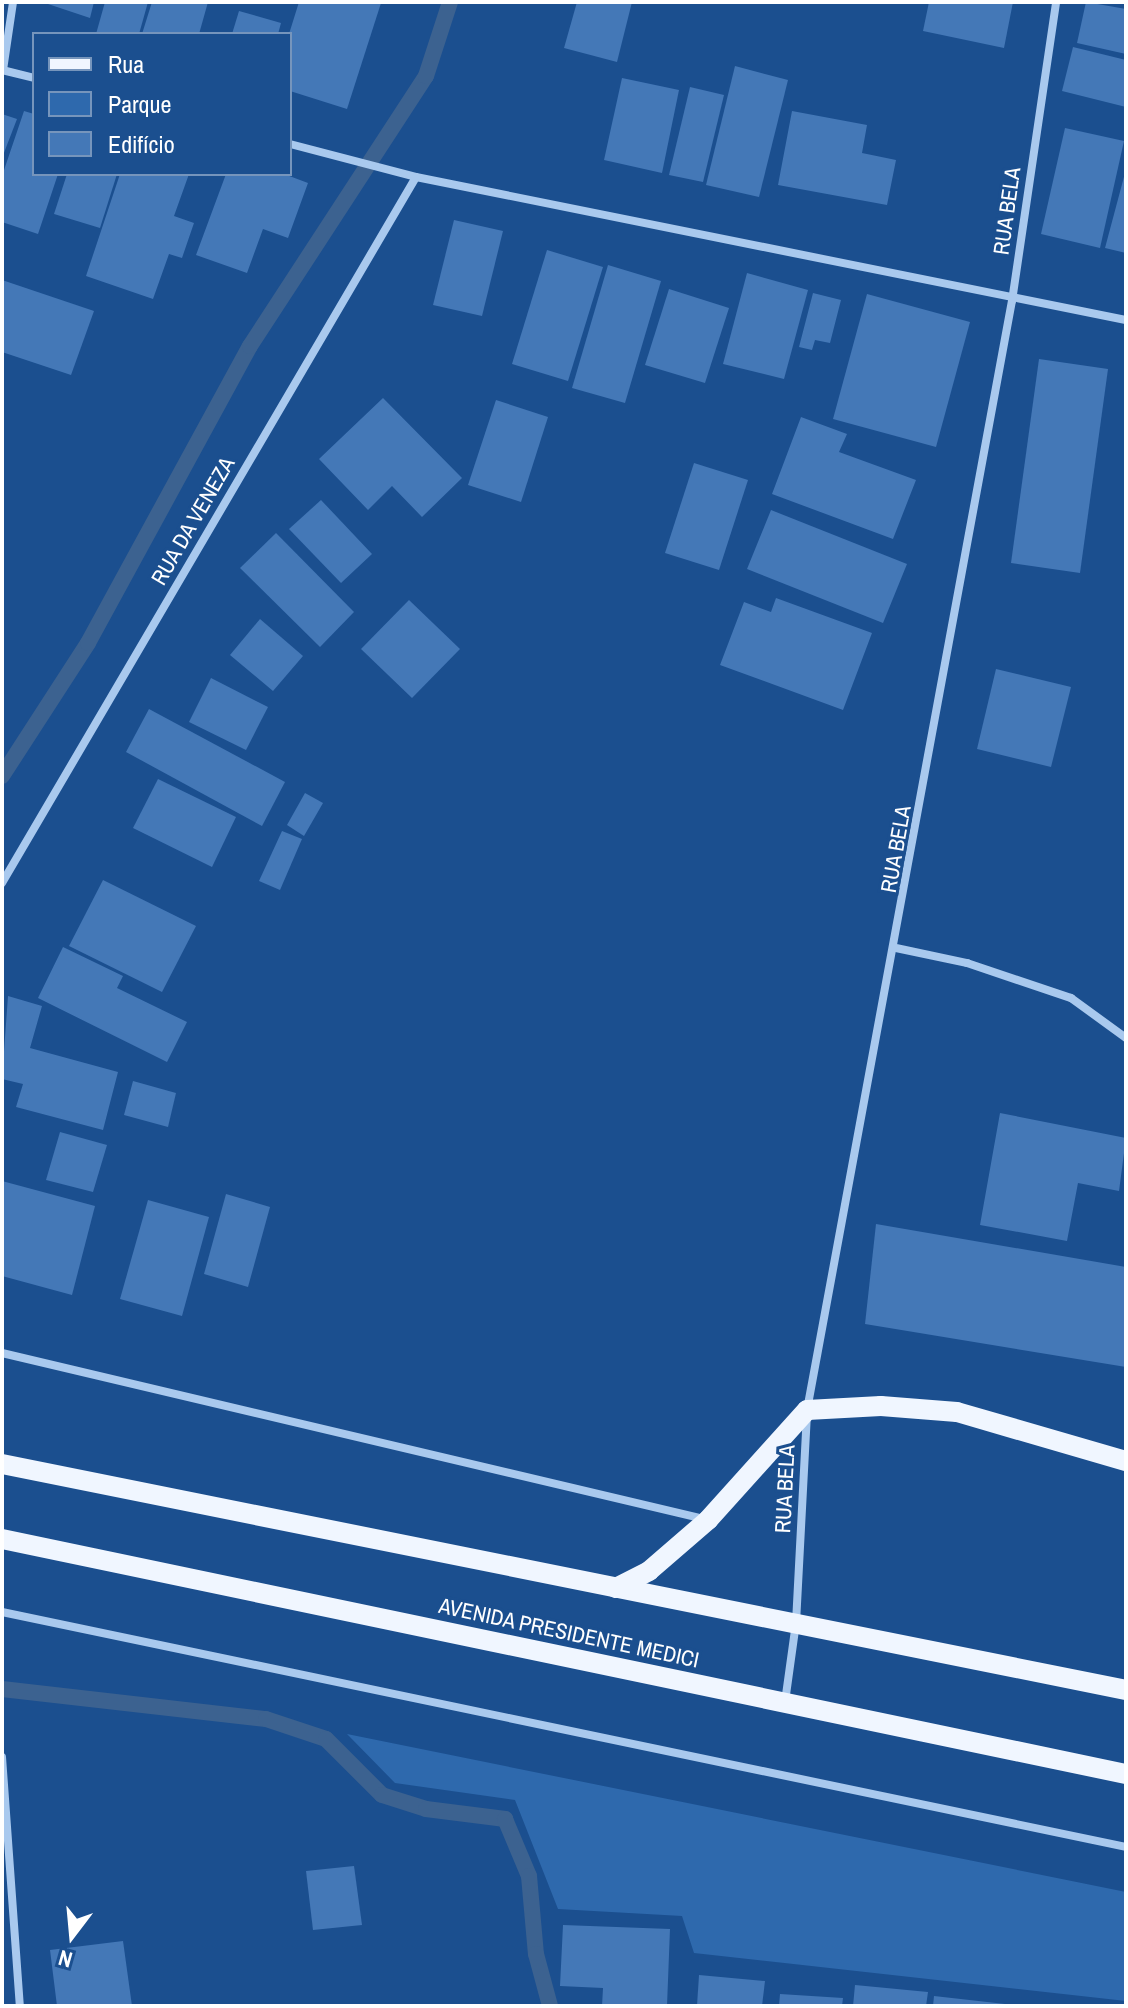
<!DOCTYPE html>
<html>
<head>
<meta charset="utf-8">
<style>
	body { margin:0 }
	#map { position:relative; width:1128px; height:2008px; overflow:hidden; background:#1b4f8f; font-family:"Archivo Narrow",sans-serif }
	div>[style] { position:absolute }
	.green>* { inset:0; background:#2e69ad }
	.stream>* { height:16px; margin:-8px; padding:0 8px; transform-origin:8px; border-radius:8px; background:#3c6290 }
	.building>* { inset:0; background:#4478b7 }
	.street>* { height:8px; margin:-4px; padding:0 4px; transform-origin:4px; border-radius:4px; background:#a9c9ee }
	.primary>* { height:20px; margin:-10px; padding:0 10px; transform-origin:10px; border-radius:10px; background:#f0f6ff }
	span { translate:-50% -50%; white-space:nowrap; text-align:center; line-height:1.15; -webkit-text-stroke:6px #1b4f8f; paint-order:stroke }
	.street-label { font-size:22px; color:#fff }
	.frame { position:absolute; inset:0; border:4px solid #fff; pointer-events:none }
	.legend { position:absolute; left:32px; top:32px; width:260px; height:144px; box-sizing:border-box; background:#1b4f8f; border:2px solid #7695bc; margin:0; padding:10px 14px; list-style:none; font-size:24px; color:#fff }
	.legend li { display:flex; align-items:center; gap:16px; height:40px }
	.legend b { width:40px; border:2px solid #7695bc }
	.north { position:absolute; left:32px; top:1896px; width:80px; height:80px; -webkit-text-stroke:6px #1b4f8f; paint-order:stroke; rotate:196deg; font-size:22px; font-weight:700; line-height:32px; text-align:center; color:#fff }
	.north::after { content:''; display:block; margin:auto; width:28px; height:36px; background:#fff; clip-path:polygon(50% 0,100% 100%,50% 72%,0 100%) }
</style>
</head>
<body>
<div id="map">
	<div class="green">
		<i style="clip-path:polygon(347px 1734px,1126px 1892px,1126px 2001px,694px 1953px,682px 1916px,558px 1909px,515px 1800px,395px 1783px)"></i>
	</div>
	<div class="stream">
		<i style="left:2px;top:776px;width:158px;rotate:-57.1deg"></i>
		<i style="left:88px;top:643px;width:338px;rotate:-61.4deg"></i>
		<i style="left:250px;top:346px;width:322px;rotate:-56.9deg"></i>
		<i style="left:426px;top:76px;width:78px;rotate:-72deg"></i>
		<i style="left:2px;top:1689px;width:266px;rotate:6.5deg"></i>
		<i style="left:266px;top:1719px;width:63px;rotate:18.4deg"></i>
		<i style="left:326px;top:1739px;width:79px;rotate:45deg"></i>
		<i style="left:382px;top:1795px;width:46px;rotate:17.7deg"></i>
		<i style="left:426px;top:1809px;width:80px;rotate:7.2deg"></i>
		<i style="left:505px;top:1819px;width:62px;rotate:67.2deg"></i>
		<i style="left:529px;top:1876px;width:78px;rotate:84.9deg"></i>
		<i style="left:536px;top:1954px;width:54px;rotate:74.9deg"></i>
	</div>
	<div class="building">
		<i style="clip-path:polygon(42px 2px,94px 2px,90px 18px)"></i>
		<i style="clip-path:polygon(105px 2px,148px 2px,139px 34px,96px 34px)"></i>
		<i style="clip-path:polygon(152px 2px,208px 2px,199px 34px,142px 34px)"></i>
		<i style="clip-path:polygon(299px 2px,381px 3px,347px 109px,290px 91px,289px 34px)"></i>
		<i style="clip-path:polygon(577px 2px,632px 2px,617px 62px,564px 48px)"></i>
		<i style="clip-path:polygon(929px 2px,1013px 2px,1004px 48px,923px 31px)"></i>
		<i style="clip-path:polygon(1086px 2px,1126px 9px,1126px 54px,1077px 43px)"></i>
		<i style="clip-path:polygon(239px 11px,281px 23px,278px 34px,232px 34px)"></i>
		<i style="clip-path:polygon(1073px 47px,1126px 60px,1126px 107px,1062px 91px)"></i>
		<i style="clip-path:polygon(735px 66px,788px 80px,759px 197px,706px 185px)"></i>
		<i style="clip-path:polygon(622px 78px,679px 90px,662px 173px,604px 160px)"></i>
		<i style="clip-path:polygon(690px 87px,724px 95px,703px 182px,669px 175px)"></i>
		<i style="clip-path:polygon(24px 111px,34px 114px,34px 174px,58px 174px,38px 234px,2px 222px,2px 176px)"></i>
		<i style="clip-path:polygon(792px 111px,867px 125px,862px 153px,896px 160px,887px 205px,778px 185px)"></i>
		<i style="clip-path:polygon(2px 114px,17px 119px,2px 158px)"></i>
		<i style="clip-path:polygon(1065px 128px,1124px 141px,1100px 248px,1041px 234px)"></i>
		<i style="clip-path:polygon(1125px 173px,1126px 173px,1126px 253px,1105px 248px)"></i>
		<i style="clip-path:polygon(67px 174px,117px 174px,100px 228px,54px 214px)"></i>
		<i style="clip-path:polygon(120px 174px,189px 174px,174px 216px,194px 223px,182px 258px,169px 254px,153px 299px,86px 276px)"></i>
		<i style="clip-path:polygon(226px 174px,284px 174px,308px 183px,288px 238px,263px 229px,247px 273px,196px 255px)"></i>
		<i style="clip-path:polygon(454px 220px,503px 231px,482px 316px,433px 305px)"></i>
		<i style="clip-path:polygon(547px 250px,603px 267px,568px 381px,512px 364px)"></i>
		<i style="clip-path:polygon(608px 265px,661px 281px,625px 403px,572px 388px)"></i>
		<i style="clip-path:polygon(747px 273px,808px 290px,784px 379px,723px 364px)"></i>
		<i style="clip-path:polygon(2px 280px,94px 311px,71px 375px,2px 352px)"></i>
		<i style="clip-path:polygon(669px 289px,729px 308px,705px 383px,645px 365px)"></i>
		<i style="clip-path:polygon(813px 293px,841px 300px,830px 343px,815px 340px,812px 350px,799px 347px)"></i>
		<i style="clip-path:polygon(867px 294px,970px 322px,936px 447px,833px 419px)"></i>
		<i style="clip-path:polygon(1039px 359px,1108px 369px,1080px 573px,1011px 563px)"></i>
		<i style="clip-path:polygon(383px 398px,462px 478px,422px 517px,392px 486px,368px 510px,319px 459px)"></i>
		<i style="clip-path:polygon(496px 400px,548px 417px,521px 502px,468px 485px)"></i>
		<i style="clip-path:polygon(801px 417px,847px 434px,839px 452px,916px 480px,893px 539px,772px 494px)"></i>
		<i style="clip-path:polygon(694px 463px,748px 480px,719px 570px,665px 553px)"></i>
		<i style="clip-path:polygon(321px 500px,372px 554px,341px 583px,289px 529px)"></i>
		<i style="clip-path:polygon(771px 510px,907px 564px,883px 623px,747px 569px)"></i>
		<i style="clip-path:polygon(276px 533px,354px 612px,320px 647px,240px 568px)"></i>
		<i style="clip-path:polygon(776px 598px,872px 633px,843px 710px,720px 665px,744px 602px,771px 612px)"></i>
		<i style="clip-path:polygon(409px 600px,460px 649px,412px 698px,361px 649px)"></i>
		<i style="clip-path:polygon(260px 619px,303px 656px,273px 691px,230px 655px)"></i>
		<i style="clip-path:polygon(996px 669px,1071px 687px,1051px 767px,977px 749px)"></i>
		<i style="clip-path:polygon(211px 678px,268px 707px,246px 750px,189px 722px)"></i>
		<i style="clip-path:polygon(149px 709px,285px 782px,262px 826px,126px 752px)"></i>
		<i style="clip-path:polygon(158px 779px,236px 817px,212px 867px,133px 828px)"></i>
		<i style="clip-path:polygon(305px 793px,323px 803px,304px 836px,287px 825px)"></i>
		<i style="clip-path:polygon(282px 831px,302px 839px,280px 890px,259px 881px)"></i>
		<i style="clip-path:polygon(103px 880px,196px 926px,162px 992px,69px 946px)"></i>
		<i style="clip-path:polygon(63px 947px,123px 976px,117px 988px,187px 1022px,167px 1062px,38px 998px)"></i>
		<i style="clip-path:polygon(8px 996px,42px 1006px,30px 1048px,118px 1072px,103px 1130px,16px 1107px,23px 1084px,2px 1079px)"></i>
		<i style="clip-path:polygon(133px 1081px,176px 1093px,168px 1127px,124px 1115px)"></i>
		<i style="clip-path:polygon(1000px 1113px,1126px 1138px,1119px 1191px,1078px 1183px,1067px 1241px,980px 1225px)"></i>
		<i style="clip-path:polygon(60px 1132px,107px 1145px,93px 1192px,46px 1180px)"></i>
		<i style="clip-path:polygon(2px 1181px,95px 1206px,72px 1295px,2px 1276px)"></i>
		<i style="clip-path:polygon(226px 1194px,270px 1207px,248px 1287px,204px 1274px)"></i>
		<i style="clip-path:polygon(148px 1200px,209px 1217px,182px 1316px,120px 1299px)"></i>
		<i style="clip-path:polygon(876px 1224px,1126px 1267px,1126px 1367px,865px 1324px)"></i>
		<i style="clip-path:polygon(354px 1866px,362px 1925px,313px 1930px,306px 1871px)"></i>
		<i style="clip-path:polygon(563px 1925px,670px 1929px,667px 2006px,602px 2006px,603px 1988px,560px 1986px)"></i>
		<i style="clip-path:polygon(123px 1941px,132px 2006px,57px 2006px,50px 1950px)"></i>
		<i style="clip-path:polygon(699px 1975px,765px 1981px,762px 2006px,697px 2006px)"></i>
		<i style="clip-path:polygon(855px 1985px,928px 1992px,926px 2006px,853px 2006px)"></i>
		<i style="clip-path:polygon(780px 1994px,843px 1998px,842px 2006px,779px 2006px)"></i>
		<i style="clip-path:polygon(934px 1996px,1005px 2004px,1005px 2006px,933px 2006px)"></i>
	</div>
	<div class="street">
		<i style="left:2px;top:70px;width:33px;rotate:14deg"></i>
		<i style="left:3px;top:70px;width:69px;rotate:-81.6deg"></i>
		<i style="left:290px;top:144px;width:130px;rotate:14.7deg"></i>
		<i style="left:416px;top:177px;width:724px;rotate:11.39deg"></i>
		<i style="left:2px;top:883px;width:818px;rotate:-59.61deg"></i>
		<i style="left:896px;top:948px;width:73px;rotate:11.9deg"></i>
		<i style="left:967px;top:963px;width:110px;rotate:18.6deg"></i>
		<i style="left:1071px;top:998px;width:68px;rotate:36deg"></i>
		<i style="left:2px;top:1353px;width:721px;rotate:13.3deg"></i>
		<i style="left:2px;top:1612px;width:1148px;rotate:11.81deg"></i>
		<i style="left:785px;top:1702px;width:80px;rotate:-82.1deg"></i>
		<i style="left:796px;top:1623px;width:213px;rotate:-87deg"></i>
		<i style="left:807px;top:1410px;width:1128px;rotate:-79.53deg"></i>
		<i style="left:1012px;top:301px;width:302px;rotate:-81.6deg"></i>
		<i style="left:2px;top:1757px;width:250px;rotate:85.9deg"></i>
	</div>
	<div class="primary">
		<i style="left:2px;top:1464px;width:1146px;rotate:11.37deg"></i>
		<i style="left:2px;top:1539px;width:1148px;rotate:11.81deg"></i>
		<i style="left:616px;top:1588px;width:37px;rotate:-27deg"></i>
		<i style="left:649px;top:1571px;width:78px;rotate:-40.8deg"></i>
		<i style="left:708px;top:1520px;width:148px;rotate:-48deg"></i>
		<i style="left:807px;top:1410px;width:74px;rotate:-3.1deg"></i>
		<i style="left:881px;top:1406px;width:76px;rotate:4.5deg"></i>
		<i style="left:957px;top:1412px;width:176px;rotate:16.2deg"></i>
	</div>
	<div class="street-label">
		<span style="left:1007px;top:211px;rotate:-82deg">RUA BELA</span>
		<span style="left:193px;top:521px;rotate:-60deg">RUA DA VENEZA</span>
		<span style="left:896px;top:849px;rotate:-80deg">RUA BELA</span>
		<span style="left:785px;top:1489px;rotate:-87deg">RUA BELA</span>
		<span style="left:569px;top:1633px;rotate:12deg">AVENIDA PRESIDENTE MEDICI</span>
	</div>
	<div class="frame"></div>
	<ul class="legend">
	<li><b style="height:10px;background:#f0f6ff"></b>Rua</li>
	<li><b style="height:22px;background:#2e69ad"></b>Parque</li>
	<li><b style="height:22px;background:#4478b7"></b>Edifício</li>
	</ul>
	<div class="north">N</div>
</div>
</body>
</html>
